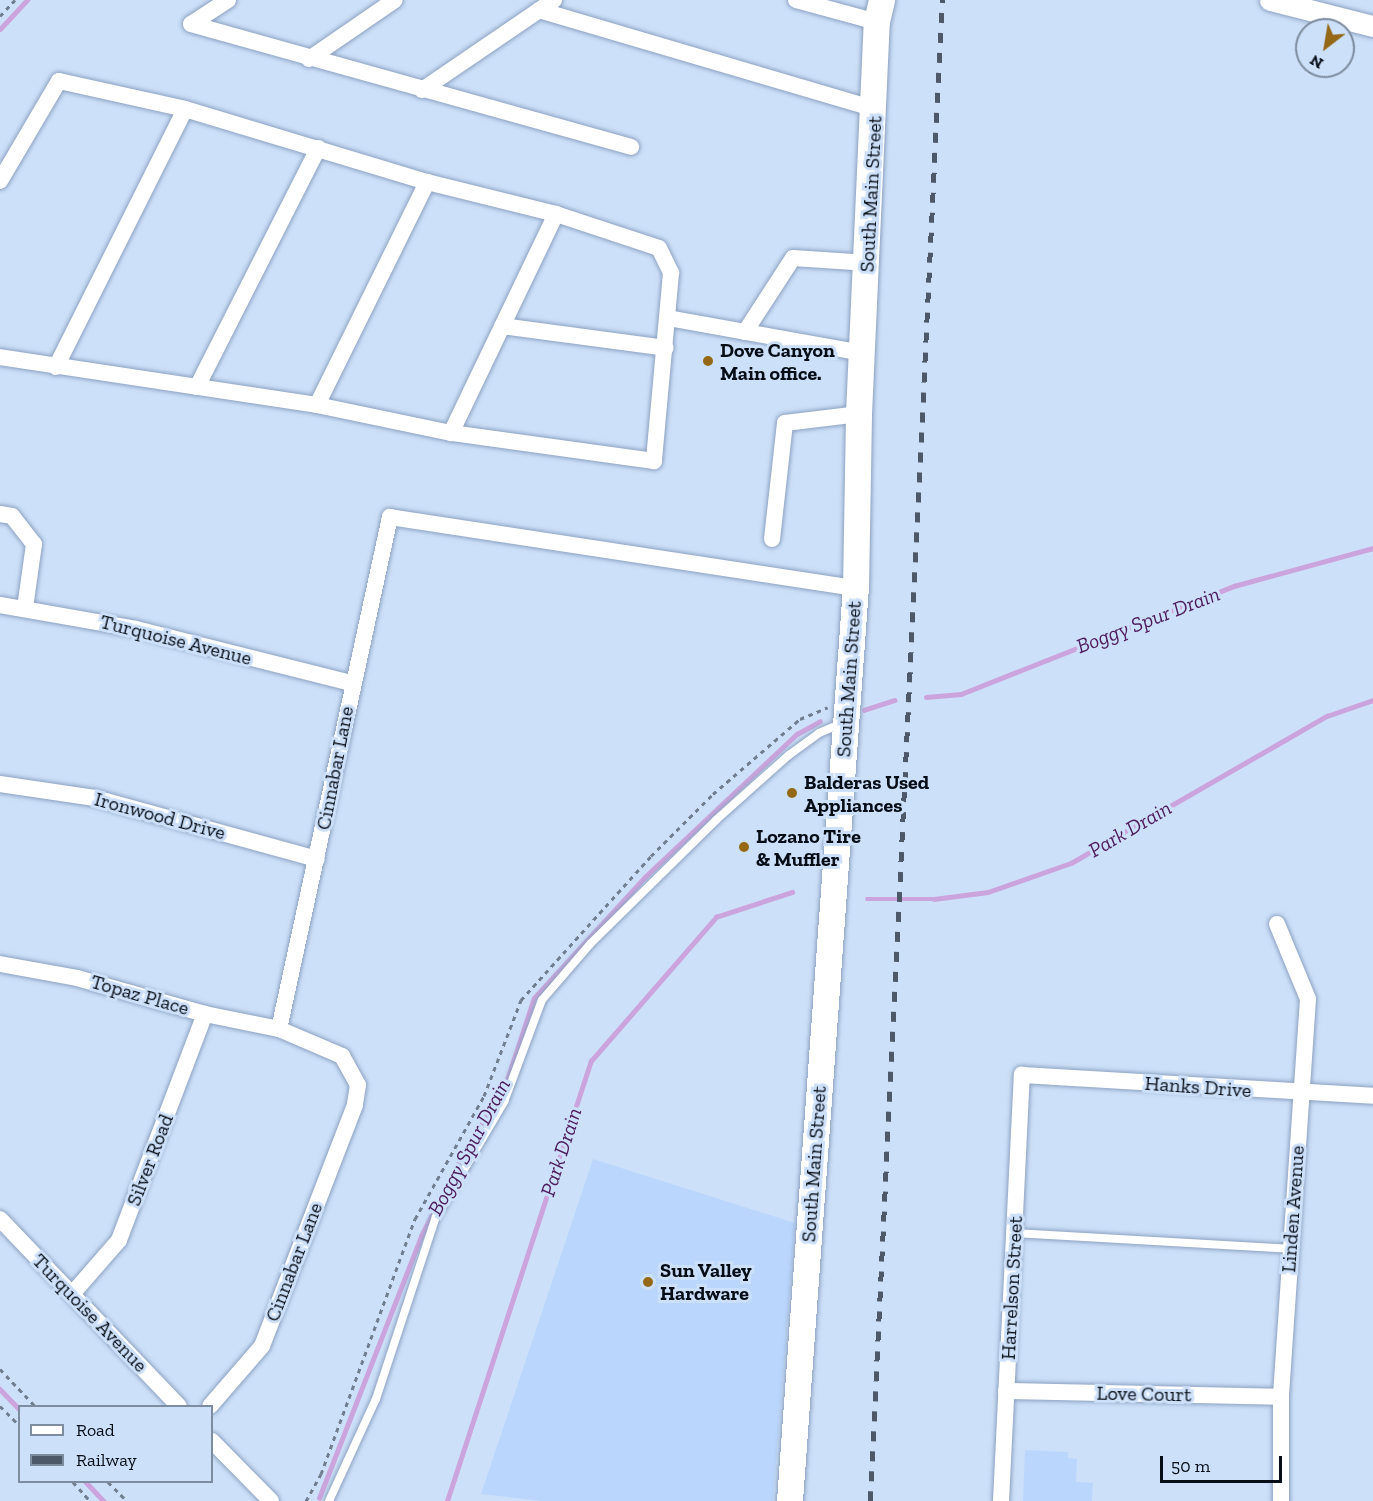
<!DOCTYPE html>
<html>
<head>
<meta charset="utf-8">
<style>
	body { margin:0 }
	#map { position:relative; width:1373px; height:1501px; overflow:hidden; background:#cde0f9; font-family:"Zilla Slab",serif }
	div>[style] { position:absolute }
	.built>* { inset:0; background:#bad6fc }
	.stream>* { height:4.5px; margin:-2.25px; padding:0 2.25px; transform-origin:2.25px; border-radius:2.25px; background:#cca4dd }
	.path>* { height:3px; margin-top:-1.5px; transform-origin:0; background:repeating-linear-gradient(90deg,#717e90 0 4.5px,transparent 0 9px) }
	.roads { filter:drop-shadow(0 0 2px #8ca2c1) drop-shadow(0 0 2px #8ca2c1) }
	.service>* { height:8px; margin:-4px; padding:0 4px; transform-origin:4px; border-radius:4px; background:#fff }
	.minor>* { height:16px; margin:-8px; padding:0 8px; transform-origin:8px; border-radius:8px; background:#fff }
	.tertiary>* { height:21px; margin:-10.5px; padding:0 10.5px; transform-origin:10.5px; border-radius:10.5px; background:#fff }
	.primary>* { height:26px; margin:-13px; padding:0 13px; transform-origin:13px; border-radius:13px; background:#fff }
	.rail>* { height:4.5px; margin-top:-2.25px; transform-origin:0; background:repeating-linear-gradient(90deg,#4d5868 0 10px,transparent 0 20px) }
	.dots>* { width:16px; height:16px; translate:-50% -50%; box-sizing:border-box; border:3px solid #cde0f9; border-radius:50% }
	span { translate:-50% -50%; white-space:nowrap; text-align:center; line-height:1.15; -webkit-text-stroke:6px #cde0f9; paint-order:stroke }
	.street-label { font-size:20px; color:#060d17 }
	.poi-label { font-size:20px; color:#060d17; font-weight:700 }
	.left { translate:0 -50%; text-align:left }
	.water-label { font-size:21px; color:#4d1a5e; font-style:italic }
	.legend { position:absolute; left:18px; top:1405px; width:195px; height:78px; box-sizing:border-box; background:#cde0f9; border:2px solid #7d8c9f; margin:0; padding:8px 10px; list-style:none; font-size:18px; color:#060d17 }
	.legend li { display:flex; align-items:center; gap:12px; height:30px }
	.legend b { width:30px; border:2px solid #7d8c9f }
	.north { position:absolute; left:1295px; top:18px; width:60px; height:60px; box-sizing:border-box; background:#cde0f9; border:2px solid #7d8c9f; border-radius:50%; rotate:211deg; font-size:16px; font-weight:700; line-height:24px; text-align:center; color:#060d17 }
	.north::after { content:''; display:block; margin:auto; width:21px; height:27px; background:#956816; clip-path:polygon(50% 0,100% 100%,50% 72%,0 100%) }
	.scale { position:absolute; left:1160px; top:1456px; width:122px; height:27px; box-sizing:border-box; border:3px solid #060d17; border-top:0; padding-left:8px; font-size:18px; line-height:21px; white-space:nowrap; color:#060d17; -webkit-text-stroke:4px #cde0f9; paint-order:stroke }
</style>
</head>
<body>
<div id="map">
	<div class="built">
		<i style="clip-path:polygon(593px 1159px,795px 1223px,773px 1501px,542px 1501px,481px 1494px)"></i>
		<i style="clip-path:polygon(1025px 1450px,1068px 1452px,1068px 1458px,1077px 1459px,1076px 1482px,1093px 1483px,1092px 1501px,1023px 1501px)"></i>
	</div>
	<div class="stream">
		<i style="left:0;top:29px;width:40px;rotate:-47deg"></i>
		<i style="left:926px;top:697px;width:35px;rotate:-5deg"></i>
		<i style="left:961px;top:694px;width:294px;rotate:-21.6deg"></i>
		<i style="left:1234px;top:586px;width:144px;rotate:-15.3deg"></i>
		<i style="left:864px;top:710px;width:32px;rotate:-18deg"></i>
		<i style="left:867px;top:899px;width:67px"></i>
		<i style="left:934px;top:899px;width:54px;rotate:-7.4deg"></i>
		<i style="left:988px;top:892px;width:88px;rotate:-19.3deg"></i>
		<i style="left:1071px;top:863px;width:295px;rotate:-29.9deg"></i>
		<i style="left:1327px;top:716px;width:49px;rotate:-19.2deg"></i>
		<i style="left:0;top:1389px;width:29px;rotate:46deg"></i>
		<i style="left:86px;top:1482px;width:26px;rotate:47deg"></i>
		<i style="left:319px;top:1498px;width:281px;rotate:-68.7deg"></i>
		<i style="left:421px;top:1236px;width:88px;rotate:-62.9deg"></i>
		<i style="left:461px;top:1158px;width:87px;rotate:-59deg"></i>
		<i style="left:506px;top:1083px;width:89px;rotate:-71.8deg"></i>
		<i style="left:534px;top:998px;width:164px;rotate:-47.5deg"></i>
		<i style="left:645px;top:877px;width:209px;rotate:-43.3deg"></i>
		<i style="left:797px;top:734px;width:26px;rotate:-29deg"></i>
		<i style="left:447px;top:1501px;width:463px;rotate:-71.9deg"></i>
		<i style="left:591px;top:1061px;width:191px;rotate:-49deg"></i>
		<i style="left:716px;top:917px;width:80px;rotate:-18.2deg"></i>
	</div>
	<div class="path">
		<i style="left:0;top:16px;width:22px;rotate:-47deg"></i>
		<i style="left:0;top:1369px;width:51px;rotate:46.6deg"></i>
		<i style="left:0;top:1406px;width:28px;rotate:45deg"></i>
		<i style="left:73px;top:1482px;width:25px;rotate:48deg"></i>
		<i style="left:108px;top:1482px;width:27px;rotate:45deg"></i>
		<i style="left:306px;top:1501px;width:31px;rotate:-61deg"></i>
		<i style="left:321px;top:1474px;width:272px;rotate:-69.8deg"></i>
		<i style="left:415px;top:1219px;width:141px;rotate:-60.7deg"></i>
		<i style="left:484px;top:1096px;width:103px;rotate:-68.9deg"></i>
		<i style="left:521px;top:1000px;width:194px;rotate:-47.9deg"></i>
		<i style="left:651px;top:856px;width:88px;rotate:-45deg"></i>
		<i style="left:713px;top:794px;width:115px;rotate:-40.8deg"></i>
		<i style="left:800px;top:719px;width:30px;rotate:-23deg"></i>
	</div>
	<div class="roads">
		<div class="service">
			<i style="left:1014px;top:1233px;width:276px;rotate:3.3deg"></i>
			<i style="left:329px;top:1501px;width:112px;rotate:-65.3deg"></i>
			<i style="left:376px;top:1399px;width:192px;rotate:-71.8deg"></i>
			<i style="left:436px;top:1217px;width:134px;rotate:-59.4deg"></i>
			<i style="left:504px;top:1102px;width:109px;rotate:-69.6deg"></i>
			<i style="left:542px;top:1000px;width:75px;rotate:-49.3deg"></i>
			<i style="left:591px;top:943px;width:175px;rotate:-44.5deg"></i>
			<i style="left:716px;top:820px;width:98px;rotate:-41.7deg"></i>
			<i style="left:789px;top:755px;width:37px;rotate:-36deg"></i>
			<i style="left:819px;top:733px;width:25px;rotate:-23deg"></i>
		</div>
		<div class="minor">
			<i style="left:228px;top:0;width:44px;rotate:147deg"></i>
			<i style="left:191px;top:24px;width:457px;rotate:15.6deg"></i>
			<i style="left:796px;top:0;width:84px;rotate:15.2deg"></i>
			<i style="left:539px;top:10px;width:350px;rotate:16.4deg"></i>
			<i style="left:309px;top:59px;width:104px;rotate:-34.5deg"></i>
			<i style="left:422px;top:90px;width:160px;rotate:-34.3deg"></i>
			<i style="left:0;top:181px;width:116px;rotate:-59.5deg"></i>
			<i style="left:59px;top:81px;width:129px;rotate:12.5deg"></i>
			<i style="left:185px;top:109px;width:253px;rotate:16.8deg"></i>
			<i style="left:427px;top:182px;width:133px;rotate:13.9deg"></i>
			<i style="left:556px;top:214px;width:108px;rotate:18.3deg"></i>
			<i style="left:659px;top:248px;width:28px;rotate:64deg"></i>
			<i style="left:671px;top:273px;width:189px;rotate:95.2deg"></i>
			<i style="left:654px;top:461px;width:205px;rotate:-172.1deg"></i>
			<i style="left:451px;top:433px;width:137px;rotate:-168.2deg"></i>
			<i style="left:317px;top:405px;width:321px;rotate:-171.4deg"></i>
			<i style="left:668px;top:318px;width:197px;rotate:10.2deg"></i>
			<i style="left:502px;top:326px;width:165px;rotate:7.6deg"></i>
			<i style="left:745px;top:332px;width:88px;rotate:-57deg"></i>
			<i style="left:793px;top:258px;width:76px;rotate:3.8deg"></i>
			<i style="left:56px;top:367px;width:288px;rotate:-63.4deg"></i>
			<i style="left:197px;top:387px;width:268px;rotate:-63.1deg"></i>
			<i style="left:317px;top:405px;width:249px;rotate:-63.7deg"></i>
			<i style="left:451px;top:433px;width:243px;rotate:-64.4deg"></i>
			<i style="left:0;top:514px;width:12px;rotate:9deg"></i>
			<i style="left:12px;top:516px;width:36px;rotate:52deg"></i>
			<i style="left:34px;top:544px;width:65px;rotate:98deg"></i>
			<i style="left:772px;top:539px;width:117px;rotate:-83.6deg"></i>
			<i style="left:785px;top:423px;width:75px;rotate:-6.9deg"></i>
			<i style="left:0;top:605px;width:138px;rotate:10deg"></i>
			<i style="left:136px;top:629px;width:222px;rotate:14.1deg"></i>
			<i style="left:0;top:784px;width:96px;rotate:8.4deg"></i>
			<i style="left:95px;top:798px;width:230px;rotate:15.4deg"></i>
			<i style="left:1277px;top:924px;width:81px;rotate:67.5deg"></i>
			<i style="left:1308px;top:999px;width:399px;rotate:93.9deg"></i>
			<i style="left:1281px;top:1397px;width:104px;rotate:90deg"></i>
			<i style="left:0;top:964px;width:78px;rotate:10.3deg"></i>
			<i style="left:77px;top:978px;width:133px;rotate:15.7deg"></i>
			<i style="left:205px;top:1014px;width:76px;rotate:11.5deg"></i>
			<i style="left:279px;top:1029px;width:69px;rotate:23.2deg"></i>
			<i style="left:342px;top:1056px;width:33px;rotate:61deg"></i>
			<i style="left:358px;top:1085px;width:20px;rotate:99deg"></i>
			<i style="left:355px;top:1105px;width:258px;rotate:111.1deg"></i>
			<i style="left:262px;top:1346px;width:79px;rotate:130.9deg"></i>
			<i style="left:279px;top:1029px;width:524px;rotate:-77.77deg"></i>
			<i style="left:390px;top:517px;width:471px;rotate:8.7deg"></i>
			<i style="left:0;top:1219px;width:259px;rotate:46.3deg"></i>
			<i style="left:73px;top:1293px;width:70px;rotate:-49deg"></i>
			<i style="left:119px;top:1240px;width:242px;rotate:-69.2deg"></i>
			<i style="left:1006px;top:1391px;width:275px;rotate:1.2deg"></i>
			<i style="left:212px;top:1441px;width:84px;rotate:45.5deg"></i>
			<i style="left:1001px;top:1501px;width:427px;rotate:-87.2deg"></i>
			<i style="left:1022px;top:1075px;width:352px;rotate:3.4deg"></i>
		</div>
		<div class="tertiary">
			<i style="left:1270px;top:0;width:106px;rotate:14.2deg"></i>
		</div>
		<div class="primary">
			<i style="left:790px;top:1501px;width:915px;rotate:-85.87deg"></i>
			<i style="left:856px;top:588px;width:174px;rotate:-89deg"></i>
			<i style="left:859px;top:414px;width:392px;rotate:-87.4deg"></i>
			<i style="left:877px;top:22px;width:23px;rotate:-77deg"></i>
		</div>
	</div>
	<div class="rail">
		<i style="left:870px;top:1501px;width:1503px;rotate:-87.25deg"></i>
	</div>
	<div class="dots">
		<i style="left:708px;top:361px;background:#956816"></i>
		<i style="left:792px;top:793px;background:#956816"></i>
		<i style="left:744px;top:847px;background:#956816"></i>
		<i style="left:648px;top:1282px;background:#956816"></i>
	</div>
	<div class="street-label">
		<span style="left:871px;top:194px;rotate:-87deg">South Main Street</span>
		<span style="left:176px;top:640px;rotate:14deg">Turquoise Avenue</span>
		<span style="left:849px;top:679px;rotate:-86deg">South Main Street</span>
		<span style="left:335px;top:768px;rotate:-79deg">Cinnabar Lane</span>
		<span style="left:160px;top:816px;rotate:15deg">Ironwood Drive</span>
		<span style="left:140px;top:995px;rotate:16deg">Topaz Place</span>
		<span style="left:1198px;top:1087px;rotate:4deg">Hanks Drive</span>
		<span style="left:150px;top:1160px;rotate:-69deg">Silver Road</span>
		<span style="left:814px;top:1164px;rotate:-86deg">South Main Street</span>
		<span style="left:1293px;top:1209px;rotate:-86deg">Linden Avenue</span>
		<span style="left:294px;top:1262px;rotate:-69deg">Cinnabar Lane</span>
		<span style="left:1012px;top:1288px;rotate:-87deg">Harrelson Street</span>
		<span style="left:90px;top:1313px;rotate:46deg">Turquoise Avenue</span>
		<span style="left:1144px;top:1394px;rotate:1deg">Love Court</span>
	</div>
	<div class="poi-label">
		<span class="left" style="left:720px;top:362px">Dove Canyon<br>Main office.</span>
		<span class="left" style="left:804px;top:794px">Balderas Used<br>Appliances</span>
		<span class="left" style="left:756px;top:848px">Lozano Tire<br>&amp; Muffler</span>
		<span class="left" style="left:660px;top:1282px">Sun Valley<br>Hardware</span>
	</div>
	<div class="water-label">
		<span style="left:1148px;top:620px;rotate:-21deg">Boggy Spur Drain</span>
		<span style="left:1130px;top:829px;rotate:-30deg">Park Drain</span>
		<span style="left:469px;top:1147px;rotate:-62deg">Boggy Spur Drain</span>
		<span style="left:561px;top:1152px;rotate:-72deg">Park Drain</span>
	</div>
	<ul class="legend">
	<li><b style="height:8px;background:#fff"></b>Road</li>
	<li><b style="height:8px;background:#4d5868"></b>Railway</li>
	</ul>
	<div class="north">N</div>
	<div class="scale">50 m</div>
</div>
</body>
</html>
